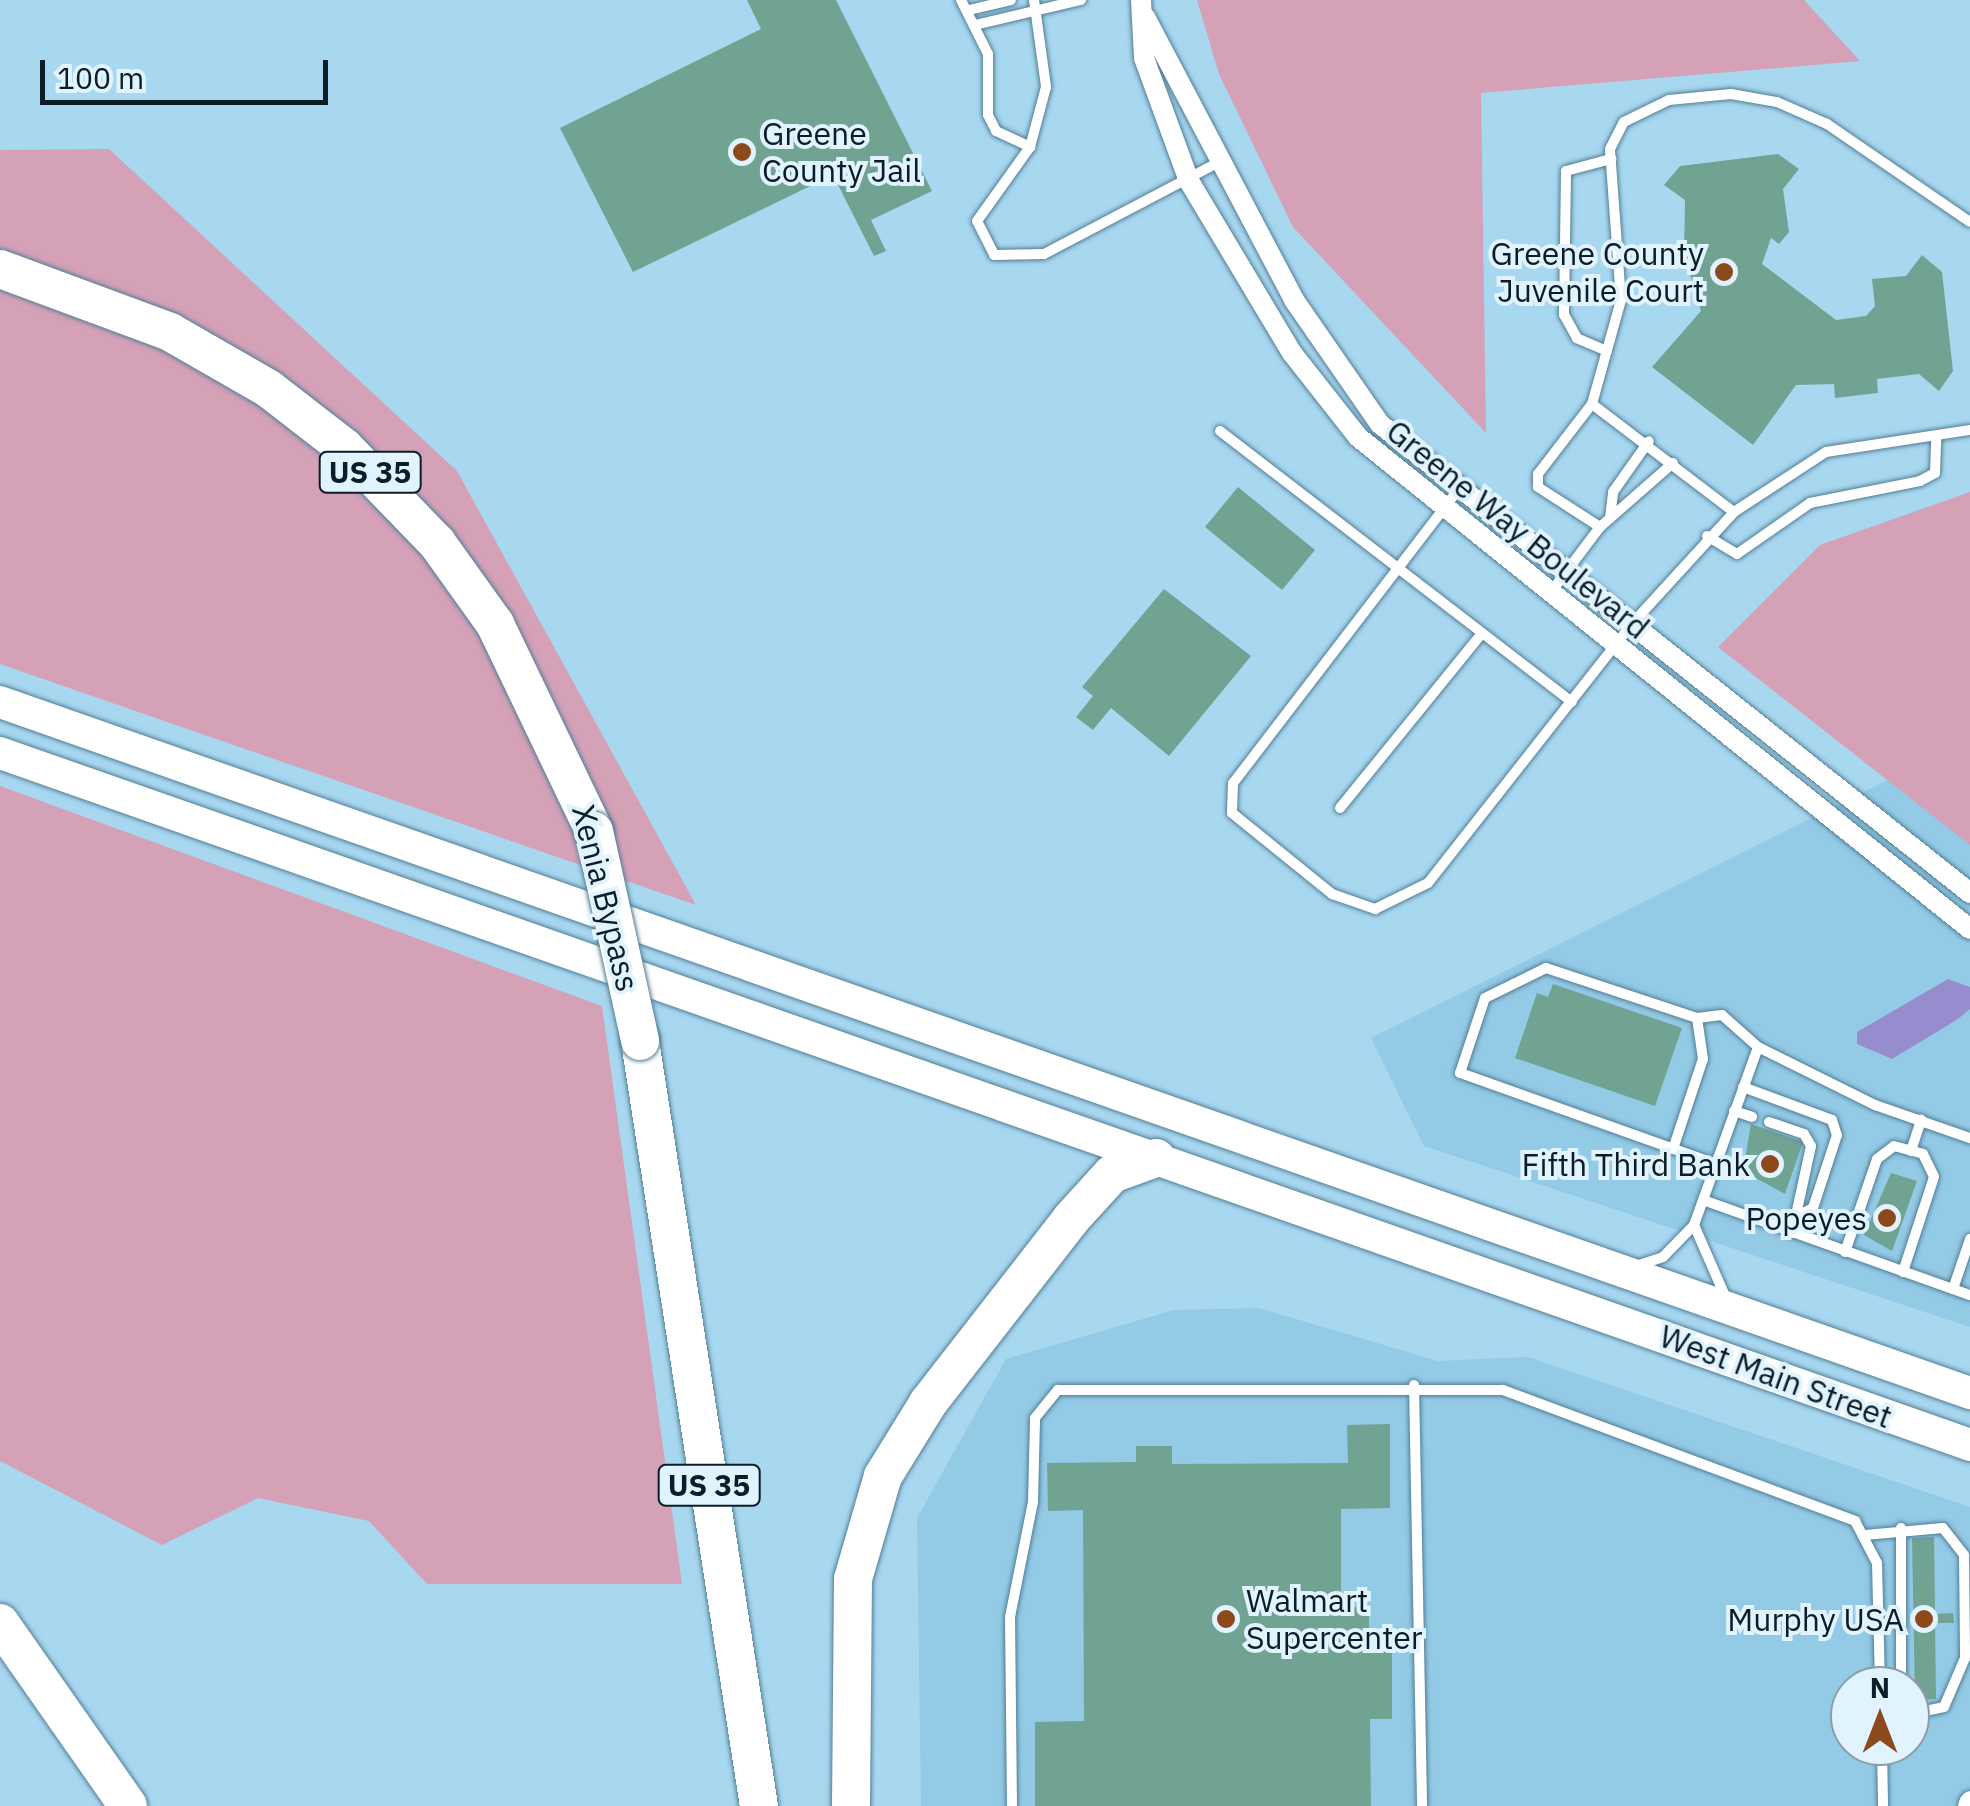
<!DOCTYPE html>
<html>
<head>
<meta charset="utf-8">
<style>
	body { margin:0 }
	#map { position:relative; width:1970px; height:1806px; overflow:hidden; background:#a8d7f0; font-family:"IBM Plex Sans",sans-serif }
	div>[style] { position:absolute }
	.built>* { inset:0; background:#93cae6 }
	.green>* { inset:0; background:#d4a1b7 }
	.water>* { inset:0; background:#978cce }
	.building>* { inset:0; background:#71a392 }
	.roads { filter:drop-shadow(0 0 2px #517e95) drop-shadow(0 0 2px #517e95) }
	.lane>* { height:10px; margin:-5px; padding:0 5px; transform-origin:5px; border-radius:5px; background:#fff }
	.street>* { height:20px; margin:-10px; padding:0 10px; transform-origin:10px; border-radius:10px; background:#fff }
	.primary>* { height:32px; margin:-16px; padding:0 16px; transform-origin:16px; border-radius:16px; background:#fff }
	.highway>* { height:38px; margin:-19px; padding:0 19px; transform-origin:19px; border-radius:19px; background:#fff }
	.bridges { filter:drop-shadow(0 0 2px #517e95) drop-shadow(0 0 2px #517e95) }
	.highway-bridge>* { height:38px; margin:-19px; padding:0 19px; transform-origin:19px; border-radius:19px; background:#fff }
	.dots>* { width:28px; height:28px; translate:-50% -50%; box-sizing:border-box; border:5px solid #e1f3fe; border-radius:50% }
	span { translate:-50% -50%; white-space:nowrap; text-align:center; line-height:1.15; -webkit-text-stroke:8px #e1f3fe; paint-order:stroke }
	.shield-label span { padding:2px 8px; background:#e1f3fe; border:2px solid; border-radius:8px; -webkit-text-stroke-width:0 }
	.shield-label { font-size:30px; color:#0b1e27; font-weight:700 }
	.poi-label { font-size:32px; color:#0b1e27 }
	.left { translate:0 -50%; text-align:left }
	.right { translate:-100% -50%; text-align:right }
	.street-label { font-size:32px; color:#0b1e27 }
	.north { position:absolute; left:1830px; top:1666px; width:100px; height:100px; box-sizing:border-box; background:#e1f3fe; border:2px solid #8b9ea8; border-radius:50%; rotate:0deg; font-size:28px; font-weight:700; line-height:40px; text-align:center; color:#0b1e27 }
	.north::after { content:''; display:block; margin:auto; width:35px; height:45px; background:#8c491b; clip-path:polygon(50% 0,100% 100%,50% 72%,0 100%) }
	.scale { position:absolute; left:40px; top:60px; width:288px; height:45px; box-sizing:border-box; border:5px solid #0b1e27; border-top:0; padding-left:12px; font-size:30px; line-height:35px; white-space:nowrap; color:#0b1e27; -webkit-text-stroke:8px #e1f3fe; paint-order:stroke }
</style>
</head>
<body>
<div id="map">
	<div class="built">
		<i style="clip-path:polygon(1970px 739px,1970px 1327px,1424px 1146px,1371px 1038px)"></i>
		<i style="clip-path:polygon(evenodd,1259px 1308px,1438px 1361px,1528px 1357px,1970px 1507px,1970px 1806px,921px 1806px,917px 1518px,1006px 1359px,1174px 1310px,1259px 1308px,1850px 1686px,1910px 1686px,1910px 1746px,1850px 1746px,1850px 1686px)"></i>
	</div>
	<div class="green">
		<i style="clip-path:polygon(1197px 0,1804px 0,1860px 61px,1481px 93px,1486px 433px,1293px 227px,1219px 74px)"></i>
		<i style="clip-path:polygon(109px 149px,457px 471px,696px 905px,0 664px,0 150px)"></i>
		<i style="clip-path:polygon(1970px 492px,1970px 845px,1718px 647px,1820px 545px)"></i>
		<i style="clip-path:polygon(0 786px,602px 1006px,682px 1584px,427px 1584px,369px 1521px,258px 1498px,162px 1545px,0 1461px)"></i>
	</div>
	<div class="water">
		<i style="clip-path:polygon(1948px 979px,1970px 987px,1970px 1009px,1958px 1019px,1892px 1059px,1857px 1044px,1857px 1032px)"></i>
	</div>
	<div class="building">
		<i style="clip-path:polygon(747px 0,836px 0,932px 191px,871px 220px,886px 251px,874px 256px,833px 175px,633px 272px,560px 128px,761px 29px)"></i>
		<i style="clip-path:polygon(1778px 154px,1799px 169px,1783px 189px,1789px 232px,1779px 244px,1771px 238px,1762px 264px,1836px 320px,1866px 316px,1875px 306px,1872px 279px,1906px 276px,1922px 255px,1942px 272px,1953px 371px,1939px 391px,1919px 374px,1877px 379px,1878px 393px,1835px 398px,1834px 384px,1796px 385px,1753px 445px,1652px 367px,1701px 311px,1684px 254px,1685px 200px,1664px 185px,1680px 166px)"></i>
		<i style="clip-path:polygon(1238px 487px,1315px 550px,1282px 590px,1205px 527px)"></i>
		<i style="clip-path:polygon(1164px 589px,1251px 656px,1169px 756px,1111px 708px,1093px 730px,1076px 717px,1093px 696px,1082px 687px)"></i>
		<i style="clip-path:polygon(1553px 984px,1682px 1028px,1655px 1106px,1515px 1058px,1537px 993px,1548px 997px)"></i>
		<i style="clip-path:polygon(1751px 1124px,1803px 1142px,1785px 1194px,1743px 1171px)"></i>
		<i style="clip-path:polygon(1891px 1173px,1917px 1181px,1892px 1251px,1864px 1235px)"></i>
		<i style="clip-path:polygon(1390px 1424px,1390px 1508px,1341px 1509px,1341px 1607px,1369px 1607px,1369px 1631px,1392px 1631px,1392px 1719px,1370px 1719px,1371px 1806px,1035px 1806px,1035px 1722px,1084px 1721px,1083px 1510px,1048px 1511px,1047px 1463px,1136px 1462px,1136px 1446px,1172px 1446px,1172px 1464px,1348px 1463px,1347px 1425px)"></i>
		<i style="clip-path:polygon(1934px 1537px,1935px 1614px,1953px 1613px,1954px 1623px,1935px 1623px,1936px 1699px,1915px 1700px,1912px 1538px)"></i>
	</div>
	<div class="roads">
		<div class="lane">
			<i style="left:961px;top:0;width:60px;rotate:63.4deg"></i>
			<i style="left:988px;top:54px;width:61px;rotate:90deg"></i>
			<i style="left:988px;top:115px;width:18px;rotate:63deg"></i>
			<i style="left:996px;top:131px;width:38px;rotate:25deg"></i>
			<i style="left:1034px;top:0;width:88px;rotate:82.1deg"></i>
			<i style="left:1046px;top:87px;width:62px;rotate:104.9deg"></i>
			<i style="left:1030px;top:147px;width:91px;rotate:125.6deg"></i>
			<i style="left:977px;top:221px;width:38px;rotate:63deg"></i>
			<i style="left:994px;top:255px;width:50px;rotate:-1.1deg"></i>
			<i style="left:1044px;top:254px;width:198px;rotate:-27.7deg"></i>
			<i style="left:969px;top:10px;width:43px;rotate:-13.4deg"></i>
			<i style="left:975px;top:25px;width:109px;rotate:-13.3deg"></i>
			<i style="left:1607px;top:351px;width:33px;rotate:-157deg"></i>
			<i style="left:1577px;top:338px;width:26px;rotate:-119deg"></i>
			<i style="left:1564px;top:315px;width:144px;rotate:-89.2deg"></i>
			<i style="left:1566px;top:171px;width:47px;rotate:-14.9deg"></i>
			<i style="left:1592px;top:404px;width:178px;rotate:37.3deg"></i>
			<i style="left:1220px;top:431px;width:444px;rotate:37.6deg"></i>
			<i style="left:1458px;top:490px;width:369px;rotate:127.5deg"></i>
			<i style="left:1233px;top:783px;width:30px;rotate:92deg"></i>
			<i style="left:1232px;top:813px;width:129px;rotate:39deg"></i>
			<i style="left:1332px;top:894px;width:46px;rotate:19.2deg"></i>
			<i style="left:1375px;top:909px;width:59px;rotate:-26.1deg"></i>
			<i style="left:1428px;top:883px;width:327px;rotate:-51.8deg"></i>
			<i style="left:1630px;top:626px;width:154px;rotate:-47.6deg"></i>
			<i style="left:1734px;top:512px;width:110px;rotate:-33.1deg"></i>
			<i style="left:1826px;top:452px;width:146px;rotate:-8.7deg"></i>
			<i style="left:1610px;top:518px;width:26px;rotate:-83deg"></i>
			<i style="left:1613px;top:492px;width:62px;rotate:-54.8deg"></i>
			<i style="left:1600px;top:527px;width:74px;rotate:-147.2deg"></i>
			<i style="left:1538px;top:487px;width:13px;rotate:-90deg"></i>
			<i style="left:1538px;top:474px;width:88px;rotate:-52.4deg"></i>
			<i style="left:1592px;top:404px;width:108px;rotate:-74.4deg"></i>
			<i style="left:1621px;top:300px;width:151px;rotate:-94.2deg"></i>
			<i style="left:1610px;top:149px;width:30px;rotate:-63deg"></i>
			<i style="left:1624px;top:122px;width:50px;rotate:-26.1deg"></i>
			<i style="left:1669px;top:100px;width:62px;rotate:-5.5deg"></i>
			<i style="left:1731px;top:94px;width:47px;rotate:9.9deg"></i>
			<i style="left:1777px;top:102px;width:55px;rotate:23.7deg"></i>
			<i style="left:1827px;top:124px;width:173px;rotate:34.4deg"></i>
			<i style="left:1707px;top:536px;width:35px;rotate:31deg"></i>
			<i style="left:1737px;top:554px;width:89px;rotate:-34.9deg"></i>
			<i style="left:1810px;top:503px;width:112px;rotate:-11.3deg"></i>
			<i style="left:1920px;top:481px;width:17px;rotate:-28deg"></i>
			<i style="left:1935px;top:473px;width:36px;rotate:-88deg"></i>
			<i style="left:1551px;top:592px;width:81px;rotate:-53deg"></i>
			<i style="left:1600px;top:527px;width:97px;rotate:-41.2deg"></i>
			<i style="left:1340px;top:808px;width:225px;rotate:-50.9deg"></i>
			<i style="left:1743px;top:1087px;width:95px;rotate:20.3deg"></i>
			<i style="left:1832px;top:1120px;width:16px;rotate:72deg"></i>
			<i style="left:1837px;top:1135px;width:77px;rotate:108.2deg"></i>
			<i style="left:1813px;top:1208px;width:16px;rotate:153deg"></i>
			<i style="left:1734px;top:1111px;width:19px;rotate:18deg"></i>
			<i style="left:1769px;top:1122px;width:37px;rotate:19deg"></i>
			<i style="left:1804px;top:1134px;width:14px;rotate:60deg"></i>
			<i style="left:1811px;top:1146px;width:89px;rotate:102.3deg"></i>
			<i style="left:1673px;top:1149px;width:95px;rotate:-71.6deg"></i>
			<i style="left:1703px;top:1059px;width:41px;rotate:-98.3deg"></i>
			<i style="left:1911px;top:1151px;width:33px;rotate:-72deg"></i>
			<i style="left:1716px;top:1164px;width:272px;rotate:-160.4deg"></i>
			<i style="left:1460px;top:1073px;width:79px;rotate:-71.6deg"></i>
			<i style="left:1485px;top:998px;width:68px;rotate:-26.2deg"></i>
			<i style="left:1546px;top:968px;width:159px;rotate:18.3deg"></i>
			<i style="left:1697px;top:1018px;width:25px;rotate:-7deg"></i>
			<i style="left:1722px;top:1015px;width:48px;rotate:41.6deg"></i>
			<i style="left:1703px;top:1200px;width:283px;rotate:19.6deg"></i>
			<i style="left:1694px;top:1225px;width:77px;rotate:66.4deg"></i>
			<i style="left:1845px;top:1252px;width:98px;rotate:-71deg"></i>
			<i style="left:1877px;top:1159px;width:21px;rotate:-37deg"></i>
			<i style="left:1894px;top:1146px;width:30px;rotate:15deg"></i>
			<i style="left:1923px;top:1154px;width:25px;rotate:64deg"></i>
			<i style="left:1934px;top:1177px;width:100px;rotate:108.1deg"></i>
			<i style="left:1636px;top:1266px;width:28px;rotate:-18deg"></i>
			<i style="left:1663px;top:1257px;width:45px;rotate:-45.9deg"></i>
			<i style="left:1694px;top:1225px;width:189px;rotate:-70.2deg"></i>
			<i style="left:1758px;top:1047px;width:131px;rotate:26.4deg"></i>
			<i style="left:1875px;top:1105px;width:101px;rotate:19.2deg"></i>
			<i style="left:1953px;top:1289px;width:53px;rotate:-71.2deg"></i>
			<i style="left:1414px;top:1385px;width:421px;rotate:88.9deg"></i>
			<i style="left:1901px;top:1528px;width:158px;rotate:90deg"></i>
			<i style="left:1865px;top:1535px;width:78px;rotate:-5.1deg"></i>
			<i style="left:1943px;top:1528px;width:34px;rotate:52deg"></i>
			<i style="left:1964px;top:1555px;width:103px;rotate:89.4deg"></i>
			<i style="left:1965px;top:1658px;width:53px;rotate:113.2deg"></i>
			<i style="left:1944px;top:1707px;width:35px;rotate:168deg"></i>
			<i style="left:1882px;top:1746px;width:60px;rotate:89deg"></i>
			<i style="left:1012px;top:1806px;width:189px;rotate:-90.6deg"></i>
			<i style="left:1010px;top:1617px;width:117px;rotate:-78.7deg"></i>
			<i style="left:1033px;top:1502px;width:84px;rotate:-88.6deg"></i>
			<i style="left:1035px;top:1418px;width:36px;rotate:-51deg"></i>
			<i style="left:1058px;top:1390px;width:445px"></i>
			<i style="left:1503px;top:1390px;width:376px;rotate:20.4deg"></i>
			<i style="left:1855px;top:1521px;width:47px;rotate:62.4deg"></i>
			<i style="left:1877px;top:1563px;width:123px;rotate:88.6deg"></i>
		</div>
		<div class="street">
			<i style="left:1141px;top:0;width:58px;rotate:87deg"></i>
			<i style="left:1144px;top:58px;width:131px;rotate:69.9deg"></i>
			<i style="left:1189px;top:181px;width:200px;rotate:59.1deg"></i>
			<i style="left:1292px;top:353px;width:107px;rotate:51.8deg"></i>
			<i style="left:1358px;top:437px;width:785px;rotate:38.8deg"></i>
			<i style="left:1145px;top:17px;width:320px;rotate:62.2deg"></i>
			<i style="left:1294px;top:300px;width:151px;rotate:55.3deg"></i>
			<i style="left:1380px;top:424px;width:754px;rotate:38.48deg"></i>
			<i style="left:1968px;top:1806px;width:5px;rotate:-68deg"></i>
		</div>
		<div class="primary">
			<i style="left:0;top:702px;width:2088px;rotate:19.33deg"></i>
			<i style="left:0;top:753px;width:2088px;rotate:19.35deg"></i>
		</div>
		<div class="highway">
			<i style="left:0;top:269px;width:181px;rotate:20.3deg"></i>
			<i style="left:170px;top:332px;width:114px;rotate:29.9deg"></i>
			<i style="left:269px;top:389px;width:96px;rotate:37.8deg"></i>
			<i style="left:345px;top:448px;width:132px;rotate:45.9deg"></i>
			<i style="left:437px;top:543px;width:100px;rotate:54.4deg"></i>
			<i style="left:495px;top:624px;width:229px;rotate:64.4deg"></i>
			<i style="left:640px;top:1041px;width:774px;rotate:81.16deg"></i>
			<i style="left:0;top:1623px;width:223px;rotate:55deg"></i>
			<i style="left:851px;top:1806px;width:227px;rotate:-89.5deg"></i>
			<i style="left:853px;top:1579px;width:107px;rotate:-73.8deg"></i>
			<i style="left:883px;top:1476px;width:86px;rotate:-58.3deg"></i>
			<i style="left:928px;top:1403px;width:233px;rotate:-52.1deg"></i>
			<i style="left:1071px;top:1219px;width:61px;rotate:-47.7deg"></i>
			<i style="left:1112px;top:1174px;width:47px;rotate:-20deg"></i>
		</div>
	</div>
	<div class="bridges">
		<div class="highway-bridge">
			<i style="left:594px;top:831px;width:215px;rotate:77.6deg"></i>
		</div>
	</div>
	<div class="dots">
		<i style="left:742px;top:152px;background:#8c491b"></i>
		<i style="left:1724px;top:272px;background:#8c491b"></i>
		<i style="left:1770px;top:1164px;background:#8c491b"></i>
		<i style="left:1887px;top:1218px;background:#8c491b"></i>
		<i style="left:1226px;top:1619px;background:#8c491b"></i>
		<i style="left:1924px;top:1619px;background:#8c491b"></i>
	</div>
	<div class="shield-label">
		<span style="left:370px;top:472px">US 35</span>
		<span style="left:709px;top:1485px">US 35</span>
	</div>
	<div class="poi-label">
		<span class="left" style="left:762px;top:152px">Greene<br>County Jail</span>
		<span class="right" style="left:1704px;top:272px">Greene County<br>Juvenile Court</span>
		<span class="right" style="left:1750px;top:1164px">Fifth Third Bank</span>
		<span class="right" style="left:1867px;top:1218px">Popeyes</span>
		<span class="left" style="left:1246px;top:1619px">Walmart<br>Supercenter</span>
		<span class="right" style="left:1904px;top:1619px">Murphy USA</span>
	</div>
	<div class="street-label">
		<span style="left:1518px;top:529px;rotate:39deg">Greene Way Boulevard</span>
		<span style="left:606px;top:898px;rotate:76deg">Xenia Bypass</span>
		<span style="left:1776px;top:1376px;rotate:20deg">West Main Street</span>
	</div>
	<div class="north">N</div>
	<div class="scale">100 m</div>
</div>
</body>
</html>
